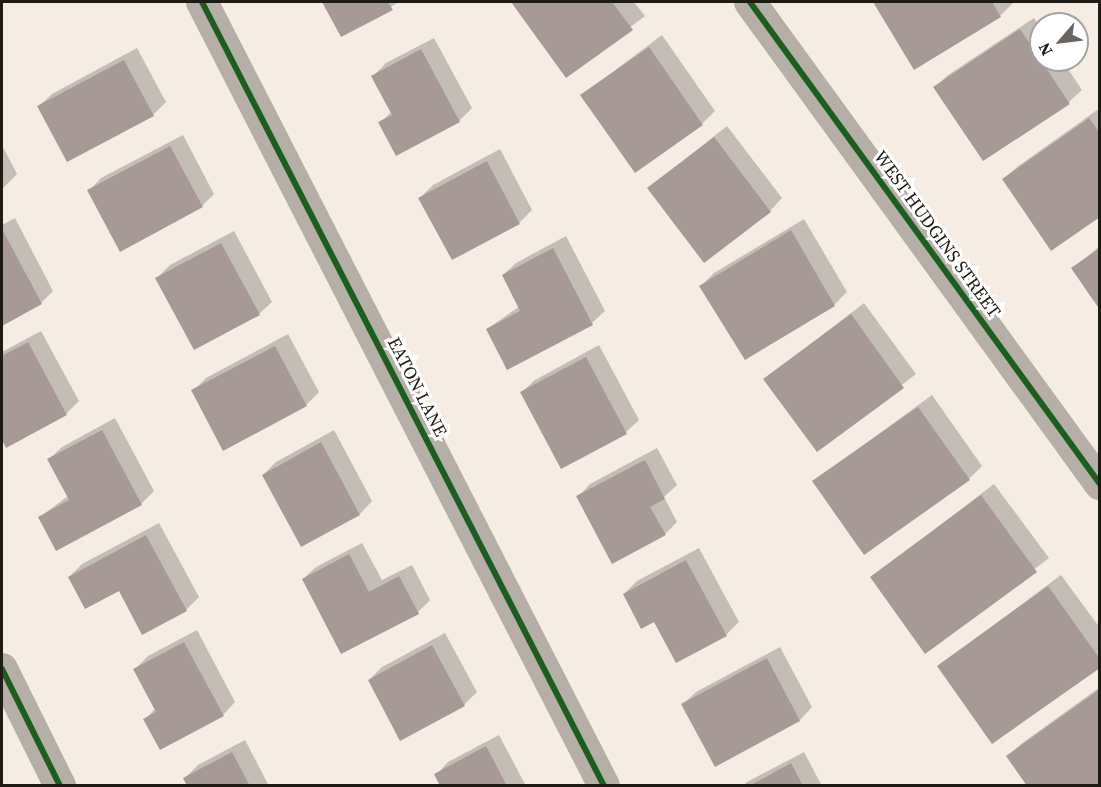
<!DOCTYPE html>
<html>
<head>
<meta charset="utf-8">
<style>
	body { margin:0 }
	#map { position:relative; width:1101px; height:787px; overflow:hidden; background:#f5ede4; font-family:"Source Serif 4",serif }
	div>[style] { position:absolute }
	.shadow>* { inset:0; background:#0003 }
	.building>* { inset:0; background:#a79a96 }
	.minor>* { height:32px; margin:-16px; padding:0 16px; transform-origin:16px; border-radius:16px; background:#b5afa8 }
	.cycleway>* { height:6px; margin:-3px; padding:0 3px; transform-origin:3px; border-radius:3px; background:#1b5e20 }
	span { translate:-50% -50%; white-space:nowrap; text-align:center; line-height:1.15; -webkit-text-stroke:6px #fff; paint-order:stroke }
	.street-label { font-size:18px; color:#1e1a14 }
	.frame { position:absolute; inset:0; border:3px solid #1e1a14; pointer-events:none }
	.north { position:absolute; left:1029px; top:12px; width:60px; height:60px; box-sizing:border-box; background:#fff; border:2px solid #a5a3a1; border-radius:50%; rotate:242deg; font-size:16px; font-weight:700; line-height:24px; text-align:center; color:#1e1a14 }
	.north::after { content:''; display:block; margin:auto; width:21px; height:27px; background:#69645d; clip-path:polygon(50% 0,100% 100%,50% 72%,0 100%) }
</style>
</head>
<body>
<div id="map">
	<div class="shadow">
		<i style="clip-path:polygon(324px 2px,399px 2px,342px 35px)"></i>
		<i style="clip-path:polygon(513px 2px,634px 2px,645px 16px,566px 76px)"></i>
		<i style="clip-path:polygon(874px 2px,1012px 2px,1013px 3px,1000px 16px,914px 68px)"></i>
		<i style="clip-path:polygon(1034px 18px,1041px 29px,1041px 60px,1062px 60px,1082px 90px,1069px 102px,935px 87px,948px 75px)"></i>
		<i style="clip-path:polygon(662px 35px,715px 111px,702px 124px,582px 95px)"></i>
		<i style="clip-path:polygon(434px 38px,472px 108px,459px 121px,380px 123px,392px 111px,373px 76px,386px 63px)"></i>
		<i style="clip-path:polygon(137px 48px,166px 102px,153px 115px,39px 106px,52px 94px)"></i>
		<i style="clip-path:polygon(1100px 108px,1100px 215px,1004px 179px,1017px 167px)"></i>
		<i style="clip-path:polygon(727px 126px,782px 198px,770px 211px,649px 188px)"></i>
		<i style="clip-path:polygon(183px 135px,214px 194px,202px 206px,89px 191px,101px 178px)"></i>
		<i style="clip-path:polygon(3px 147px,17px 174px,2px 189px,2px 148px)"></i>
		<i style="clip-path:polygon(500px 149px,532px 210px,520px 222px,452px 258px,420px 198px,433px 185px)"></i>
		<i style="clip-path:polygon(15px 218px,53px 291px,41px 303px,2px 324px,2px 225px)"></i>
		<i style="clip-path:polygon(804px 219px,847px 292px,834px 305px,701px 286px,714px 273px)"></i>
		<i style="clip-path:polygon(234px 231px,272px 302px,259px 314px,157px 278px,170px 265px)"></i>
		<i style="clip-path:polygon(566px 236px,605px 311px,592px 323px,508px 368px,487px 329px,520px 306px,503px 275px,516px 263px)"></i>
		<i style="clip-path:polygon(1100px 246px,1100px 307px,1073px 268px)"></i>
		<i style="clip-path:polygon(864px 303px,916px 374px,818px 450px,765px 379px)"></i>
		<i style="clip-path:polygon(41px 331px,79px 401px,66px 414px,6px 446px,2px 437px,2px 352px)"></i>
		<i style="clip-path:polygon(288px 334px,319px 392px,306px 405px,193px 391px,206px 378px)"></i>
		<i style="clip-path:polygon(599px 345px,639px 420px,626px 432px,562px 467px,522px 392px,535px 380px)"></i>
		<i style="clip-path:polygon(932px 395px,982px 466px,969px 479px,814px 481px)"></i>
		<i style="clip-path:polygon(115px 418px,154px 491px,141px 504px,40px 517px,68px 496px,49px 459px,62px 447px)"></i>
		<i style="clip-path:polygon(334px 430px,372px 501px,360px 514px,301px 545px,263px 475px,276px 462px)"></i>
		<i style="clip-path:polygon(657px 448px,677px 485px,664px 497px,677px 522px,665px 534px,578px 497px,590px 484px)"></i>
		<i style="clip-path:polygon(994px 484px,1049px 558px,925px 652px,872px 577px)"></i>
		<i style="clip-path:polygon(159px 523px,199px 597px,186px 610px,69px 577px,82px 564px)"></i>
		<i style="clip-path:polygon(362px 543px,382px 580px,412px 565px,430px 600px,418px 612px,303px 579px,316px 567px)"></i>
		<i style="clip-path:polygon(699px 548px,739px 622px,726px 635px,655px 620px,624px 594px,637px 581px)"></i>
		<i style="clip-path:polygon(1061px 575px,1100px 628px,1100px 666px,939px 666px)"></i>
		<i style="clip-path:polygon(197px 630px,235px 702px,223px 715px,145px 719px,156px 708px,135px 669px,148px 656px)"></i>
		<i style="clip-path:polygon(445px 633px,477px 692px,464px 705px,369px 680px,382px 667px)"></i>
		<i style="clip-path:polygon(780px 647px,812px 707px,800px 720px,715px 765px,683px 704px,696px 692px)"></i>
		<i style="clip-path:polygon(1100px 687px,1100px 786px,1008px 756px,1021px 744px)"></i>
		<i style="clip-path:polygon(499px 735px,526px 786px,441px 786px,436px 775px,448px 762px)"></i>
		<i style="clip-path:polygon(245px 740px,269px 786px,189px 786px,185px 778px,198px 765px)"></i>
		<i style="clip-path:polygon(804px 752px,822px 786px,743px 786px,747px 782px)"></i>
	</div>
	<div class="building">
		<i style="clip-path:polygon(322px 2px,388px 2px,393px 10px,341px 37px)"></i>
		<i style="clip-path:polygon(511px 2px,612px 2px,633px 30px,566px 78px)"></i>
		<i style="clip-path:polygon(873px 2px,992px 2px,1001px 17px,914px 70px)"></i>
		<i style="clip-path:polygon(1020px 29px,1070px 104px,983px 161px,933px 87px)"></i>
		<i style="clip-path:polygon(649px 47px,703px 125px,635px 173px,580px 95px)"></i>
		<i style="clip-path:polygon(421px 49px,460px 122px,396px 156px,378px 122px,392px 115px,371px 76px)"></i>
		<i style="clip-path:polygon(124px 60px,154px 116px,67px 162px,37px 106px)"></i>
		<i style="clip-path:polygon(1089px 118px,1100px 133px,1100px 217px,1051px 251px,1002px 179px)"></i>
		<i style="clip-path:polygon(714px 137px,771px 212px,704px 263px,647px 188px)"></i>
		<i style="clip-path:polygon(170px 146px,203px 207px,120px 252px,87px 190px)"></i>
		<i style="clip-path:polygon(487px 161px,520px 224px,452px 260px,418px 198px)"></i>
		<i style="clip-path:polygon(2px 229px,42px 304px,2px 326px)"></i>
		<i style="clip-path:polygon(791px 230px,835px 306px,745px 360px,699px 286px)"></i>
		<i style="clip-path:polygon(221px 243px,260px 315px,194px 350px,155px 278px)"></i>
		<i style="clip-path:polygon(553px 248px,593px 325px,507px 370px,486px 329px,520px 311px,502px 275px)"></i>
		<i style="clip-path:polygon(1100px 248px,1100px 310px,1071px 268px)"></i>
		<i style="clip-path:polygon(851px 314px,904px 388px,817px 452px,763px 379px)"></i>
		<i style="clip-path:polygon(28px 342px,67px 415px,6px 448px,2px 440px,2px 356px)"></i>
		<i style="clip-path:polygon(275px 346px,307px 406px,223px 451px,191px 390px)"></i>
		<i style="clip-path:polygon(586px 357px,627px 434px,561px 469px,520px 392px)"></i>
		<i style="clip-path:polygon(918px 407px,970px 480px,864px 555px,812px 481px)"></i>
		<i style="clip-path:polygon(102px 430px,142px 505px,56px 551px,38px 517px,69px 500px,47px 459px)"></i>
		<i style="clip-path:polygon(321px 442px,360px 515px,301px 547px,262px 475px)"></i>
		<i style="clip-path:polygon(645px 460px,665px 499px,650px 507px,666px 535px,612px 564px,576px 496px)"></i>
		<i style="clip-path:polygon(981px 495px,1037px 572px,925px 654px,870px 577px)"></i>
		<i style="clip-path:polygon(146px 535px,187px 611px,142px 635px,119px 591px,85px 609px,68px 577px)"></i>
		<i style="clip-path:polygon(349px 554px,369px 592px,399px 576px,419px 614px,341px 654px,302px 579px)"></i>
		<i style="clip-path:polygon(686px 560px,727px 636px,676px 663px,654px 622px,641px 629px,623px 594px)"></i>
		<i style="clip-path:polygon(1048px 586px,1100px 659px,1100px 668px,992px 744px,937px 666px)"></i>
		<i style="clip-path:polygon(184px 642px,224px 716px,160px 750px,143px 719px,156px 712px,133px 669px)"></i>
		<i style="clip-path:polygon(432px 645px,465px 706px,400px 741px,368px 680px)"></i>
		<i style="clip-path:polygon(767px 658px,800px 721px,715px 767px,681px 704px)"></i>
		<i style="clip-path:polygon(1100px 689px,1100px 786px,1027px 786px,1006px 756px)"></i>
		<i style="clip-path:polygon(486px 746px,507px 786px,440px 786px,434px 774px)"></i>
		<i style="clip-path:polygon(232px 752px,250px 786px,187px 786px,183px 778px)"></i>
		<i style="clip-path:polygon(791px 763px,803px 786px,749px 786px)"></i>
	</div>
	<div class="minor">
		<i style="left:202px;top:2px;width:881px;rotate:62.85deg"></i>
		<i style="left:750px;top:2px;width:596px;rotate:54.02deg"></i>
		<i style="left:2px;top:669px;width:131px;rotate:63.6deg"></i>
	</div>
	<div class="cycleway">
		<i style="left:202px;top:2px;width:881px;rotate:62.85deg"></i>
		<i style="left:750px;top:2px;width:596px;rotate:54.02deg"></i>
		<i style="left:2px;top:669px;width:131px;rotate:63.6deg"></i>
	</div>
	<div class="street-label">
		<span style="left:937px;top:234px;rotate:54deg">WEST HUDGINS STREET</span>
		<span style="left:417px;top:387px;rotate:63deg">EATON LANE</span>
	</div>
	<div class="frame"></div>
	<div class="north">N</div>
</div>
</body>
</html>
